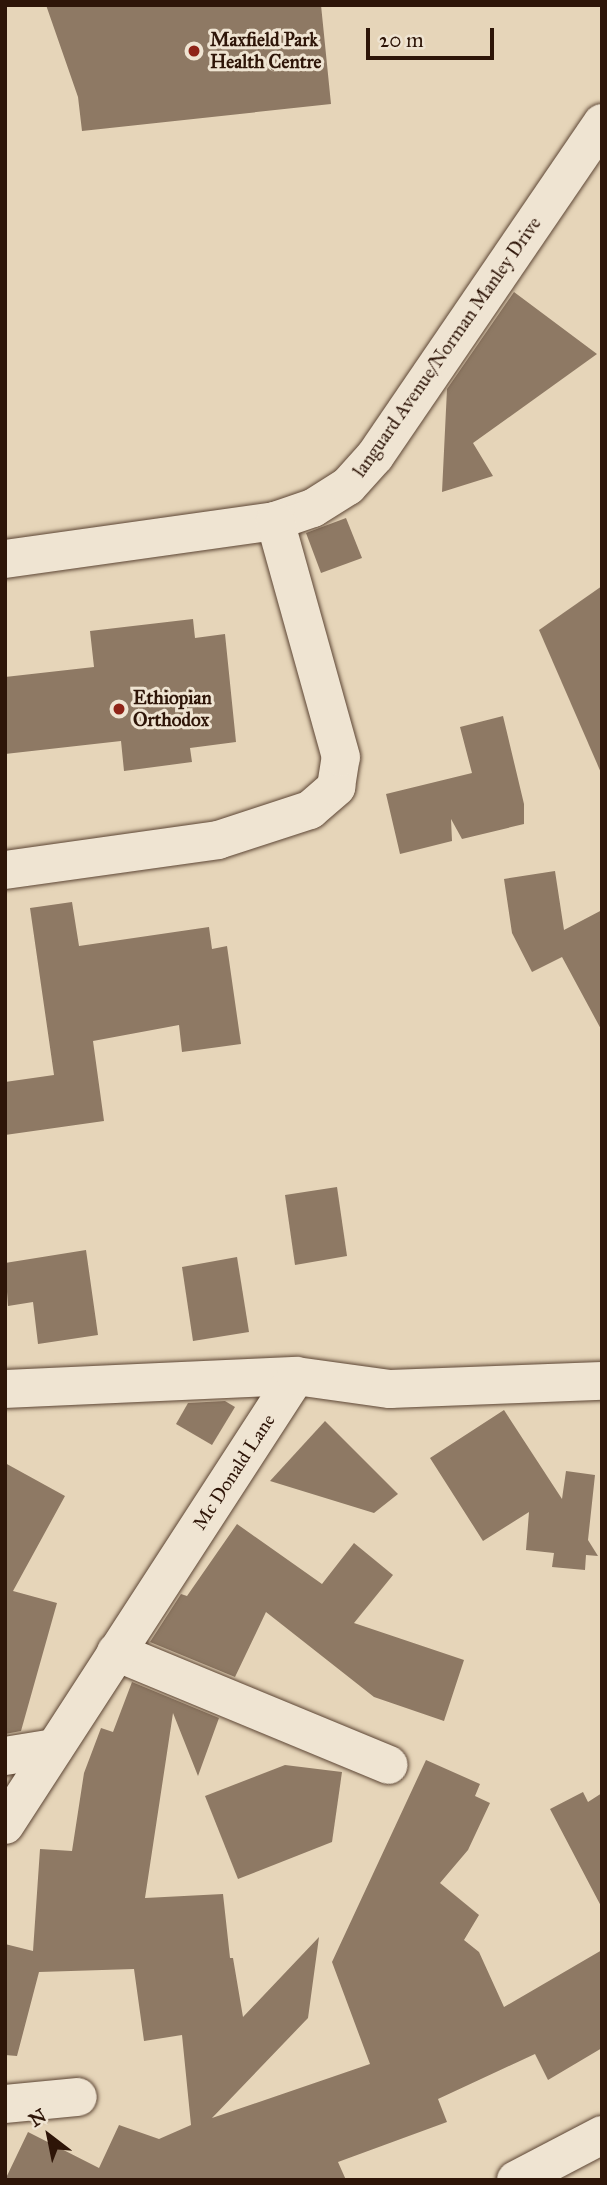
<!DOCTYPE html>
<html>
<head>
<meta charset="utf-8">
<style>
	body { margin:0 }
	#map { position:relative; width:607px; height:2185px; overflow:hidden; background:#e6d5b9; font-family:"IM FELL Great Primer",serif }
	div>[style] { position:absolute }
	.building>* { inset:0; background:#8e7964 }
	.roads { filter:drop-shadow(0 0 2px #5c4534) drop-shadow(0 0 2px #5c4534) }
	.minor>* { height:38px; margin:-19px; padding:0 19px; transform-origin:19px; border-radius:19px; background:#efe4d2 }
	.dots>* { width:19px; height:19px; translate:-50% -50%; box-sizing:border-box; border:4px solid #efe4d2; border-radius:50% }
	span { translate:-50% -50%; white-space:nowrap; text-align:center; line-height:1.15; -webkit-text-stroke:6px #efe4d2; paint-order:stroke }
	.poi-label { font-size:19px; color:#2e1508; font-weight:700 }
	.left { translate:0 -50%; text-align:left }
	.street-label { font-size:19px; color:#2e1508 }
	.frame { position:absolute; inset:0; border:7px solid #2e1508; pointer-events:none }
	.north { position:absolute; left:14px; top:2101px; width:70px; height:70px; -webkit-text-stroke:5px #efe4d2; paint-order:stroke; rotate:328deg; font-size:19px; font-weight:700; line-height:28px; text-align:center; color:#2e1508 }
	.north::after { content:''; display:block; margin:auto; width:24px; height:32px; background:#2e1508; clip-path:polygon(50% 0,100% 100%,50% 72%,0 100%) }
	.scale { position:absolute; left:366px; top:28px; width:128px; height:32px; box-sizing:border-box; border:4px solid #2e1508; border-top:0; padding-left:9px; font-size:21px; line-height:24px; white-space:nowrap; color:#2e1508; -webkit-text-stroke:5px #efe4d2; paint-order:stroke }
</style>
</head>
<body>
<div id="map">
	<div class="building">
		<i style="clip-path:polygon(46px 5px,321px 5px,331px 104px,82px 131px,78px 97px)"></i>
		<i style="clip-path:polygon(514px 292px,597px 354px,473px 443px,493px 476px,442px 492px,447px 389px)"></i>
		<i style="clip-path:polygon(346px 518px,362px 558px,321px 573px,306px 533px)"></i>
		<i style="clip-path:polygon(602px 586px,602px 775px,539px 630px)"></i>
		<i style="clip-path:polygon(193px 619px,195px 638px,225px 634px,236px 742px,190px 748px,192px 762px,124px 771px,121px 741px,5px 754px,5px 677px,94px 667px,90px 631px)"></i>
		<i style="clip-path:polygon(503px 716px,524px 804px,524px 824px,462px 839px,451px 819px,452px 841px,400px 854px,386px 794px,472px 773px,460px 727px)"></i>
		<i style="clip-path:polygon(555px 871px,564px 930px,602px 910px,602px 1031px,562px 957px,532px 972px,512px 933px,504px 879px)"></i>
		<i style="clip-path:polygon(72px 902px,79px 946px,209px 927px,212px 949px,227px 946px,241px 1044px,182px 1052px,179px 1025px,93px 1041px,104px 1121px,5px 1135px,5px 1082px,54px 1075px,30px 908px)"></i>
		<i style="clip-path:polygon(337px 1187px,347px 1256px,295px 1265px,285px 1195px)"></i>
		<i style="clip-path:polygon(86px 1250px,98px 1335px,38px 1344px,33px 1302px,8px 1306px,5px 1263px)"></i>
		<i style="clip-path:polygon(237px 1257px,249px 1332px,193px 1341px,182px 1267px)"></i>
		<i style="clip-path:polygon(225px 1401px,235px 1407px,212px 1445px,176px 1424px,188px 1403px)"></i>
		<i style="clip-path:polygon(504px 1410px,562px 1499px,566px 1471px,595px 1475px,588px 1540px,598px 1556px,586px 1555px,585px 1570px,552px 1567px,554px 1553px,526px 1550px,529px 1512px,483px 1541px,430px 1458px)"></i>
		<i style="clip-path:polygon(325px 1421px,398px 1494px,374px 1513px,270px 1481px)"></i>
		<i style="clip-path:polygon(5px 1463px,65px 1496px,13px 1591px,57px 1603px,21px 1731px,5px 1734px)"></i>
		<i style="clip-path:polygon(237px 1524px,322px 1584px,354px 1543px,393px 1575px,354px 1623px,464px 1660px,444px 1721px,374px 1697px,266px 1612px,235px 1677px,150px 1642px,181px 1594px,187px 1596px)"></i>
		<i style="clip-path:polygon(132px 1682px,219px 1718px,198px 1776px,173px 1713px,145px 1898px,223px 1894px,230px 1958px,233px 1958px,243px 2017px,319px 1937px,308px 2018px,212px 2118px,370px 2064px,332px 1962px,426px 1760px,480px 1784px,475px 1796px,490px 1803px,468px 1850px,440px 1883px,479px 1915px,464px 1940px,479px 1952px,504px 2007px,602px 1950px,602px 2048px,548px 2080px,535px 2054px,438px 2099px,447px 2122px,338px 2162px,346px 2180px,5px 2180px,28px 2132px,99px 2168px,119px 2125px,159px 2139px,191px 2125px,182px 2035px,144px 2041px,134px 1969px,39px 1972px,17px 2056px,5px 2055px,5px 1944px,33px 1951px,40px 1849px,72px 1851px,84px 1773px,101px 1728px,113px 1732px)"></i>
		<i style="clip-path:polygon(285px 1765px,342px 1772px,332px 1842px,238px 1879px,205px 1796px)"></i>
		<i style="clip-path:polygon(583px 1792px,588px 1802px,602px 1793px,602px 1908px,550px 1809px)"></i>
	</div>
	<div class="roads">
		<div class="minor">
			<i style="left:5px;top:559px;width:273px;rotate:-8deg"></i>
			<i style="left:275px;top:521px;width:40px;rotate:-18.9deg"></i>
			<i style="left:313px;top:508px;width:41px;rotate:-32.2deg"></i>
			<i style="left:348px;top:486px;width:40px;rotate:-48deg"></i>
			<i style="left:375px;top:456px;width:403px;rotate:-55.7deg"></i>
			<i style="left:5px;top:870px;width:215px;rotate:-8deg"></i>
			<i style="left:218px;top:840px;width:97px;rotate:-18.1deg"></i>
			<i style="left:310px;top:810px;width:35px;rotate:-41deg"></i>
			<i style="left:336px;top:787px;width:30px;rotate:-81deg"></i>
			<i style="left:341px;top:757px;width:245px;rotate:-105.6deg"></i>
			<i style="left:5px;top:1389px;width:291px;rotate:-2.6deg"></i>
			<i style="left:116px;top:1652px;width:295px;rotate:22.5deg"></i>
			<i style="left:5px;top:1756px;width:50px;rotate:-9.3deg"></i>
			<i style="left:5px;top:1825px;width:535px;rotate:-57.05deg"></i>
			<i style="left:296px;top:1376px;width:95px;rotate:7.9deg"></i>
			<i style="left:390px;top:1389px;width:212px;rotate:-2.2deg"></i>
			<i style="left:5px;top:2104px;width:73px;rotate:-5.5deg"></i>
			<i style="left:516px;top:2180px;width:97px;rotate:-27.6deg"></i>
		</div>
	</div>
	<div class="dots">
		<i style="left:194px;top:51px;background:#8f2418"></i>
		<i style="left:119px;top:709px;background:#8f2418"></i>
	</div>
	<div class="poi-label">
		<span class="left" style="left:210px;top:51px">Maxfield Park<br>Health Centre</span>
		<span class="left" style="left:133px;top:709px">Ethiopian<br>Orthodox</span>
	</div>
	<div class="street-label">
		<span style="left:447px;top:347px;rotate:-55deg">languard Avenue/Norman Manley Drive</span>
		<span style="left:234px;top:1472px;rotate:-57deg">Mc Donald Lane</span>
	</div>
	<div class="frame"></div>
	<div class="north">N</div>
	<div class="scale">20 m</div>
</div>
</body>
</html>
